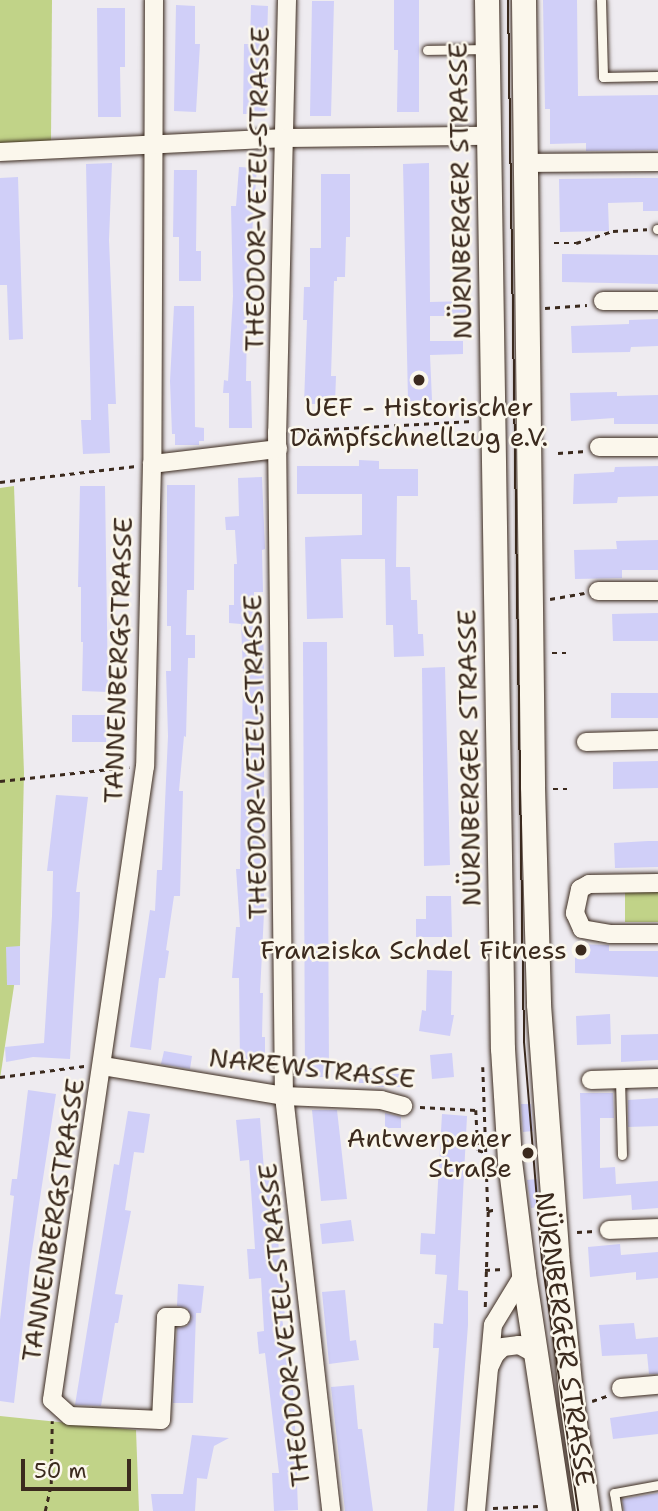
<!DOCTYPE html>
<html>
<head>
<meta charset="utf-8">
<style>
	body { margin:0 }
	#map { position:relative; width:658px; height:1511px; overflow:hidden; background:#eeebf0; font-family:"Shantell Sans",sans-serif }
	div>[style] { position:absolute }
	.green>* { inset:0; background:#c1d388 }
	.building>* { inset:0; background:#d0cff8 }
	.path>* { height:2.5px; margin-top:-1.25px; transform-origin:0; background:repeating-linear-gradient(90deg,#3b2a1e 0 5px,transparent 0 10px) }
	.roads { filter:drop-shadow(0 0 2px #3b2a1e) drop-shadow(0 0 2px #3b2a1e) }
	.lane>* { height:9px; margin:-4.5px; padding:0 4.5px; transform-origin:4.5px; border-radius:4.5px; background:#fbf7ec }
	.street>* { height:18px; margin:-9px; padding:0 9px; transform-origin:9px; border-radius:9px; background:#fbf7ec }
	.secondary>* { height:24px; margin:-12px; padding:0 12px; transform-origin:12px; border-radius:12px; background:#fbf7ec }
	.tram>* { height:2px; margin:-1px; padding:0 1px; transform-origin:1px; border-radius:1px; background:#3b2a1e }
	.dots>* { width:19px; height:19px; translate:-50% -50%; box-sizing:border-box; border:4px solid #fbf7ec; border-radius:50% }
	span { translate:-50% -50%; white-space:nowrap; text-align:center; line-height:1.15; -webkit-text-stroke:5px #fbf7ec; paint-order:stroke }
	.street-label { font-size:26px; color:#3b2a1e }
	.poi-label { font-size:26px; color:#3b2a1e }
	.right { translate:-100% -50%; text-align:right }
	.scale { position:absolute; left:21px; top:1459px; width:110px; height:32px; box-sizing:border-box; border:4px solid #3b2a1e; border-top:0; padding-left:9px; font-size:21px; line-height:24px; white-space:nowrap; color:#3b2a1e; -webkit-text-stroke:5px #fbf7ec; paint-order:stroke }
</style>
</head>
<body>
<div id="map">
	<div class="green">
		<i style="clip-path:polygon(0 0,52px 0,51px 142px,0 144px)"></i>
		<i style="clip-path:polygon(14px 486px,24px 773px,20px 946px,0 1079px,0 488px)"></i>
		<i style="clip-path:polygon(625px 891px,658px 891px,658px 922px,625px 922px)"></i>
		<i style="clip-path:polygon(0 1416px,136px 1430px,139px 1511px,0 1511px)"></i>
	</div>
	<div class="building">
		<i style="clip-path:polygon(394px 0,419px 0,419px 112px,397px 112px,398px 50px,394px 50px)"></i>
		<i style="clip-path:polygon(543px 0,577px 0,578px 96px,658px 95px,658px 150px,586px 151px,586px 143px,550px 144px,550px 109px,545px 109px)"></i>
		<i style="clip-path:polygon(312px 1px,334px 1px,331px 116px,310px 116px)"></i>
		<i style="clip-path:polygon(176px 5px,195px 6px,195px 44px,200px 44px,196px 112px,174px 111px)"></i>
		<i style="clip-path:polygon(251px 5px,268px 6px,265px 114px,243px 114px,244px 44px,250px 44px)"></i>
		<i style="clip-path:polygon(97px 8px,125px 8px,125px 67px,120px 67px,121px 117px,98px 117px)"></i>
		<i style="clip-path:polygon(112px 163px,109px 240px,116px 404px,108px 404px,110px 453px,83px 454px,81px 420px,91px 420px,86px 164px)"></i>
		<i style="clip-path:polygon(429px 163px,430px 302px,467px 301px,468px 316px,430px 316px,430px 341px,463px 341px,463px 354px,430px 355px,432px 400px,408px 401px,403px 164px)"></i>
		<i style="clip-path:polygon(239px 167px,257px 168px,252px 234px,252px 325px,247px 325px,246px 381px,251px 381px,252px 428px,229px 428px,229px 393px,223px 393px,224px 380px,228px 381px,233px 296px,231px 206px,236px 206px)"></i>
		<i style="clip-path:polygon(174px 170px,197px 170px,196px 251px,201px 251px,201px 281px,179px 281px,179px 237px,173px 237px)"></i>
		<i style="clip-path:polygon(321px 174px,350px 174px,350px 237px,346px 237px,345px 277px,337px 277px,337px 281px,334px 281px,331px 376px,336px 376px,335px 404px,304px 404px,307px 320px,303px 320px,304px 287px,310px 287px,310px 248px,321px 248px)"></i>
		<i style="clip-path:polygon(18px 177px,23px 339px,9px 340px,7px 285px,0 285px,0 178px)"></i>
		<i style="clip-path:polygon(637px 178px,658px 178px,658px 211px,643px 211px,643px 202px,608px 203px,609px 231px,560px 232px,559px 179px)"></i>
		<i style="clip-path:polygon(562px 254px,658px 255px,658px 284px,562px 282px)"></i>
		<i style="clip-path:polygon(174px 306px,194px 306px,195px 427px,204px 428px,204px 441px,199px 441px,199px 445px,175px 445px,175px 434px,172px 434px,170px 381px)"></i>
		<i style="clip-path:polygon(658px 319px,658px 346px,631px 347px,630px 352px,572px 353px,571px 326px,629px 324px,629px 320px)"></i>
		<i style="clip-path:polygon(617px 392px,617px 396px,658px 395px,658px 424px,614px 424px,614px 418px,571px 421px,570px 393px)"></i>
		<i style="clip-path:polygon(359px 460px,379px 461px,379px 469px,418px 469px,418px 496px,397px 496px,396px 567px,410px 567px,411px 600px,417px 600px,418px 634px,423px 634px,424px 656px,394px 657px,393px 625px,386px 625px,385px 559px,341px 559px,343px 618px,307px 619px,305px 537px,362px 535px,362px 494px,297px 494px,297px 466px,359px 466px)"></i>
		<i style="clip-path:polygon(658px 466px,658px 496px,618px 497px,617px 503px,573px 504px,574px 474px,614px 472px,615px 467px)"></i>
		<i style="clip-path:polygon(262px 477px,265px 549px,262px 550px,263px 592px,254px 592px,253px 637px,263px 636px,264px 657px,264px 913px,260px 993px,263px 993px,262px 1037px,265px 1037px,265px 1064px,240px 1064px,239px 978px,232px 978px,236px 927px,240px 927px,236px 869px,240px 869px,243px 672px,241px 624px,229px 623px,229px 605px,234px 605px,234px 564px,237px 564px,235px 530px,226px 530px,225px 517px,239px 516px,238px 478px)"></i>
		<i style="clip-path:polygon(167px 485px,195px 485px,194px 590px,187px 590px,186px 635px,195px 635px,195px 658px,188px 658px,186px 737px,184px 736px,179px 791px,183px 791px,180px 896px,174px 896px,166px 950px,169px 951px,165px 978px,159px 978px,151px 1050px,130px 1047px,150px 910px,155px 911px,157px 870px,162px 870px,168px 736px,166px 671px,171px 671px,171px 626px,167px 626px)"></i>
		<i style="clip-path:polygon(80px 486px,105px 486px,108px 692px,82px 691px,83px 642px,81px 642px,81px 587px,78px 587px)"></i>
		<i style="clip-path:polygon(658px 540px,658px 570px,622px 570px,622px 578px,575px 579px,574px 550px,617px 549px,616px 541px)"></i>
		<i style="clip-path:polygon(658px 613px,658px 641px,613px 641px,612px 614px)"></i>
		<i style="clip-path:polygon(303px 642px,327px 642px,329px 1077px,305px 1077px)"></i>
		<i style="clip-path:polygon(445px 667px,450px 865px,424px 866px,422px 668px)"></i>
		<i style="clip-path:polygon(611px 693px,658px 693px,658px 718px,611px 718px)"></i>
		<i style="clip-path:polygon(72px 715px,107px 715px,106px 742px,72px 742px)"></i>
		<i style="clip-path:polygon(658px 761px,658px 788px,613px 789px,613px 762px)"></i>
		<i style="clip-path:polygon(56px 795px,88px 797px,76px 892px,80px 892px,79px 916px,70px 1059px,33px 1057px,6px 1062px,5px 1047px,44px 1043px,52px 916px,53px 871px,47px 871px)"></i>
		<i style="clip-path:polygon(648px 841px,658px 841px,658px 867px,615px 868px,614px 843px)"></i>
		<i style="clip-path:polygon(426px 896px,451px 896px,452px 937px,416px 937px,416px 919px,426px 919px)"></i>
		<i style="clip-path:polygon(575px 944px,609px 945px,609px 951px,658px 951px,658px 977px,575px 973px)"></i>
		<i style="clip-path:polygon(20px 946px,20px 985px,7px 985px,6px 947px)"></i>
		<i style="clip-path:polygon(427px 970px,452px 971px,451px 1015px,454px 1015px,450px 1036px,419px 1031px,422px 1010px,426px 1011px)"></i>
		<i style="clip-path:polygon(610px 1014px,611px 1044px,577px 1045px,576px 1016px)"></i>
		<i style="clip-path:polygon(658px 1034px,658px 1060px,621px 1062px,621px 1035px)"></i>
		<i style="clip-path:polygon(164px 1051px,192px 1056px,190px 1069px,161px 1064px)"></i>
		<i style="clip-path:polygon(452px 1053px,454px 1077px,432px 1079px,430px 1055px)"></i>
		<i style="clip-path:polygon(359px 1068px,375px 1068px,375px 1074px,407px 1074px,407px 1087px,375px 1087px,375px 1083px,359px 1083px)"></i>
		<i style="clip-path:polygon(28px 1090px,56px 1094px,30px 1263px,14px 1403px,0 1401px,0 1320px,14px 1196px,10px 1195px,12px 1179px,17px 1179px)"></i>
		<i style="clip-path:polygon(580px 1093px,613px 1093px,614px 1118px,600px 1118px,600px 1168px,615px 1167px,616px 1184px,658px 1181px,658px 1208px,632px 1210px,631px 1195px,583px 1199px)"></i>
		<i style="clip-path:polygon(658px 1098px,658px 1126px,628px 1127px,628px 1100px)"></i>
		<i style="clip-path:polygon(521px 1104px,531px 1104px,533px 1131px,523px 1132px)"></i>
		<i style="clip-path:polygon(312px 1110px,337px 1110px,347px 1199px,321px 1201px)"></i>
		<i style="clip-path:polygon(128px 1111px,150px 1114px,144px 1153px,134px 1152px,125px 1210px,131px 1211px,115px 1294px,123px 1295px,118px 1323px,115px 1323px,101px 1406px,75px 1405px,114px 1164px,119px 1165px)"></i>
		<i style="clip-path:polygon(385px 1113px,401px 1117px,401px 1128px,385px 1128px)"></i>
		<i style="clip-path:polygon(442px 1114px,467px 1116px,458px 1290px,468px 1291px,468px 1325px,454px 1511px,427px 1511px,439px 1348px,433px 1348px,434px 1323px,443px 1324px,447px 1275px,435px 1274px,436px 1255px,420px 1254px,421px 1233px,435px 1234px)"></i>
		<i style="clip-path:polygon(260px 1118px,264px 1170px,271px 1169px,283px 1290px,285px 1318px,282px 1318px,294px 1398px,298px 1510px,274px 1511px,272px 1473px,279px 1473px,265px 1353px,259px 1354px,257px 1332px,264px 1331px,261px 1278px,249px 1279px,247px 1249px,255px 1249px,249px 1160px,240px 1161px,236px 1120px)"></i>
		<i style="clip-path:polygon(537px 1179px,539px 1207px,531px 1208px,527px 1180px)"></i>
		<i style="clip-path:polygon(351px 1220px,354px 1241px,322px 1244px,320px 1224px)"></i>
		<i style="clip-path:polygon(620px 1244px,621px 1255px,658px 1252px,658px 1278px,636px 1280px,636px 1272px,590px 1277px,588px 1247px)"></i>
		<i style="clip-path:polygon(178px 1284px,204px 1286px,201px 1313px,196px 1313px,193px 1403px,173px 1403px,177px 1328px,187px 1326px,192px 1318px,187px 1308px,177px 1306px)"></i>
		<i style="clip-path:polygon(345px 1290px,350px 1341px,356px 1340px,359px 1360px,329px 1364px,322px 1292px)"></i>
		<i style="clip-path:polygon(634px 1323px,636px 1339px,658px 1337px,658px 1374px,649px 1374px,647px 1354px,602px 1356px,599px 1325px)"></i>
		<i style="clip-path:polygon(354px 1385px,358px 1429px,362px 1429px,373px 1511px,345px 1511px,331px 1387px)"></i>
		<i style="clip-path:polygon(658px 1411px,658px 1434px,613px 1439px,610px 1418px)"></i>
		<i style="clip-path:polygon(192px 1435px,229px 1438px,214px 1446px,207px 1479px,197px 1478px,195px 1511px,153px 1511px,151px 1494px,183px 1494px)"></i>
		<i style="clip-path:polygon(658px 1493px,658px 1511px,624px 1511px,622px 1499px)"></i>
	</div>
	<div class="path">
		<i style="left:554px;top:243px;width:22px"></i>
		<i style="left:576px;top:243px;width:39px;rotate:-18deg"></i>
		<i style="left:613px;top:231px;width:34px;rotate:-3deg"></i>
		<i style="left:545px;top:308px;width:42px;rotate:-4.1deg"></i>
		<i style="left:294px;top:431px;width:179px;rotate:-3.2deg"></i>
		<i style="left:558px;top:453px;width:28px;rotate:-4deg"></i>
		<i style="left:0;top:482px;width:137px;rotate:-6.7deg"></i>
		<i style="left:550px;top:599px;width:35px;rotate:-10deg"></i>
		<i style="left:552px;top:653px;width:14px"></i>
		<i style="left:0;top:781px;width:130px;rotate:-6.2deg"></i>
		<i style="left:553px;top:789px;width:14px"></i>
		<i style="left:483px;top:1067px;width:144px;rotate:88deg"></i>
		<i style="left:0;top:1077px;width:85px;rotate:-7.5deg"></i>
		<i style="left:420px;top:1107px;width:56px;rotate:3.1deg"></i>
		<i style="left:476px;top:1110px;width:40px;rotate:87.1deg"></i>
		<i style="left:478px;top:1150px;width:6px;rotate:18deg"></i>
		<i style="left:577px;top:1232px;width:18px;rotate:-3deg"></i>
		<i style="left:485px;top:1270px;width:18px;rotate:-3deg"></i>
		<i style="left:485px;top:1307px;width:96px;rotate:-88.2deg"></i>
		<i style="left:488px;top:1211px;width:9px;rotate:-13deg"></i>
		<i style="left:592px;top:1401px;width:18px;rotate:-19deg"></i>
		<i style="left:493px;top:1508px;width:46px;rotate:-2.5deg"></i>
		<i style="left:45px;top:1511px;width:28px;rotate:-77deg"></i>
		<i style="left:51px;top:1484px;width:63px;rotate:-89.1deg"></i>
	</div>
	<div class="roads">
		<div class="lane">
			<i style="left:601px;top:0;width:77px;rotate:88.5deg"></i>
			<i style="left:603px;top:77px;width:55px;rotate:-1deg"></i>
			<i style="left:427px;top:50px;width:58px;rotate:-1deg"></i>
			<i style="left:657px;top:229px;width:1px"></i>
			<i style="left:620px;top:1079px;width:76px;rotate:88.5deg"></i>
			<i style="left:617px;top:1511px;width:18px;rotate:-99deg"></i>
			<i style="left:614px;top:1493px;width:45px;rotate:-10.3deg"></i>
		</div>
		<div class="street">
			<i style="left:154px;top:0;width:464px;rotate:90.2deg"></i>
			<i style="left:152px;top:464px;width:302px;rotate:91.3deg"></i>
			<i style="left:145px;top:766px;width:641px;rotate:98.35deg"></i>
			<i style="left:52px;top:1400px;width:24px;rotate:42deg"></i>
			<i style="left:70px;top:1416px;width:91px;rotate:2.5deg"></i>
			<i style="left:161px;top:1420px;width:103px;rotate:-87.2deg"></i>
			<i style="left:166px;top:1317px;width:15px"></i>
			<i style="left:287px;top:0;width:432px;rotate:91.3deg"></i>
			<i style="left:277px;top:432px;width:664px;rotate:89.4deg"></i>
			<i style="left:284px;top:1096px;width:418px;rotate:83.5deg"></i>
			<i style="left:0;top:152px;width:286px;rotate:-2.8deg"></i>
			<i style="left:286px;top:138px;width:204px;rotate:-0.6deg"></i>
			<i style="left:527px;top:163px;width:131px;rotate:-0.4deg"></i>
			<i style="left:603px;top:301px;width:55px"></i>
			<i style="left:599px;top:447px;width:59px"></i>
			<i style="left:152px;top:464px;width:127px;rotate:-6.8deg"></i>
			<i style="left:598px;top:591px;width:60px"></i>
			<i style="left:586px;top:742px;width:72px;rotate:-1.6deg"></i>
			<i style="left:658px;top:883px;width:69px;rotate:179.2deg"></i>
			<i style="left:589px;top:884px;width:10px;rotate:151deg"></i>
			<i style="left:580px;top:889px;width:25px;rotate:102deg"></i>
			<i style="left:575px;top:913px;width:17px;rotate:66deg"></i>
			<i style="left:582px;top:929px;width:28px;rotate:10deg"></i>
			<i style="left:610px;top:934px;width:48px"></i>
			<i style="left:103px;top:1066px;width:183px;rotate:9.4deg"></i>
			<i style="left:284px;top:1096px;width:97px;rotate:2.4deg"></i>
			<i style="left:381px;top:1100px;width:23px;rotate:15deg"></i>
			<i style="left:591px;top:1080px;width:67px;rotate:-1.7deg"></i>
			<i style="left:609px;top:1230px;width:49px;rotate:-2.3deg"></i>
			<i style="left:489px;top:1368px;width:14px;rotate:-65deg"></i>
			<i style="left:495px;top:1355px;width:11px;rotate:-45deg"></i>
			<i style="left:503px;top:1347px;width:16px;rotate:-7deg"></i>
			<i style="left:519px;top:1345px;width:18px;rotate:29deg"></i>
			<i style="left:621px;top:1388px;width:37px;rotate:-5deg"></i>
			<i style="left:476px;top:1511px;width:187px;rotate:-84.8deg"></i>
			<i style="left:493px;top:1325px;width:60px;rotate:-58.7deg"></i>
		</div>
		<div class="secondary">
			<i style="left:487px;top:0;width:1049px;rotate:89.13deg"></i>
			<i style="left:503px;top:1049px;width:112px;rotate:86.4deg"></i>
			<i style="left:510px;top:1161px;width:114px;rotate:82.9deg"></i>
			<i style="left:524px;top:1274px;width:240px;rotate:81.4deg"></i>
			<i style="left:524px;top:0;width:787px;rotate:89.34deg"></i>
			<i style="left:533px;top:787px;width:218px;rotate:88.4deg"></i>
			<i style="left:539px;top:1005px;width:249px;rotate:85.8deg"></i>
			<i style="left:557px;top:1253px;width:151px;rotate:84.3deg"></i>
			<i style="left:572px;top:1403px;width:109px;rotate:81.6deg"></i>
		</div>
	</div>
	<div class="tram">
		<i style="left:508px;top:0;width:1042px;rotate:89.12deg"></i>
		<i style="left:524px;top:1042px;width:219px;rotate:85.3deg"></i>
		<i style="left:542px;top:1260px;width:254px;rotate:81.8deg"></i>
	</div>
	<div class="dots">
		<i style="left:419px;top:380px;background:#3b2a1e"></i>
		<i style="left:581px;top:950px;background:#3b2a1e"></i>
		<i style="left:528px;top:1153px;background:#3b2a1e"></i>
	</div>
	<div class="street-label">
		<span style="left:257px;top:189px;rotate:-89deg">THEODOR-VEIEL-STRASSE</span>
		<span style="left:460px;top:191px;rotate:-91deg">NÜRNBERGER STRASSE</span>
		<span style="left:118px;top:660px;rotate:-88deg">TANNENBERGSTRASSE</span>
		<span style="left:255px;top:757px;rotate:-91deg">THEODOR-VEIEL-STRASSE</span>
		<span style="left:469px;top:758px;rotate:-91deg">NÜRNBERGER STRASSE</span>
		<span style="left:312px;top:1068px;rotate:6deg">NAREWSTRASSE</span>
		<span style="left:53px;top:1220px;rotate:-81deg">TANNENBERGSTRASSE</span>
		<span style="left:284px;top:1325px;rotate:-96deg">THEODOR-VEIEL-STRASSE</span>
		<span style="left:565px;top:1339px;rotate:82deg">NÜRNBERGER STRASSE</span>
	</div>
	<div class="poi-label">
		<span style="left:419px;top:422px">UEF - Historischer<br>Dampfschnellzug e.V.</span>
		<span class="right" style="left:567px;top:950px">Franziska Schdel Fitness</span>
		<span class="right" style="left:512px;top:1153px">Antwerpener<br>Straße</span>
	</div>
	<div class="scale">50 m</div>
</div>
</body>
</html>
